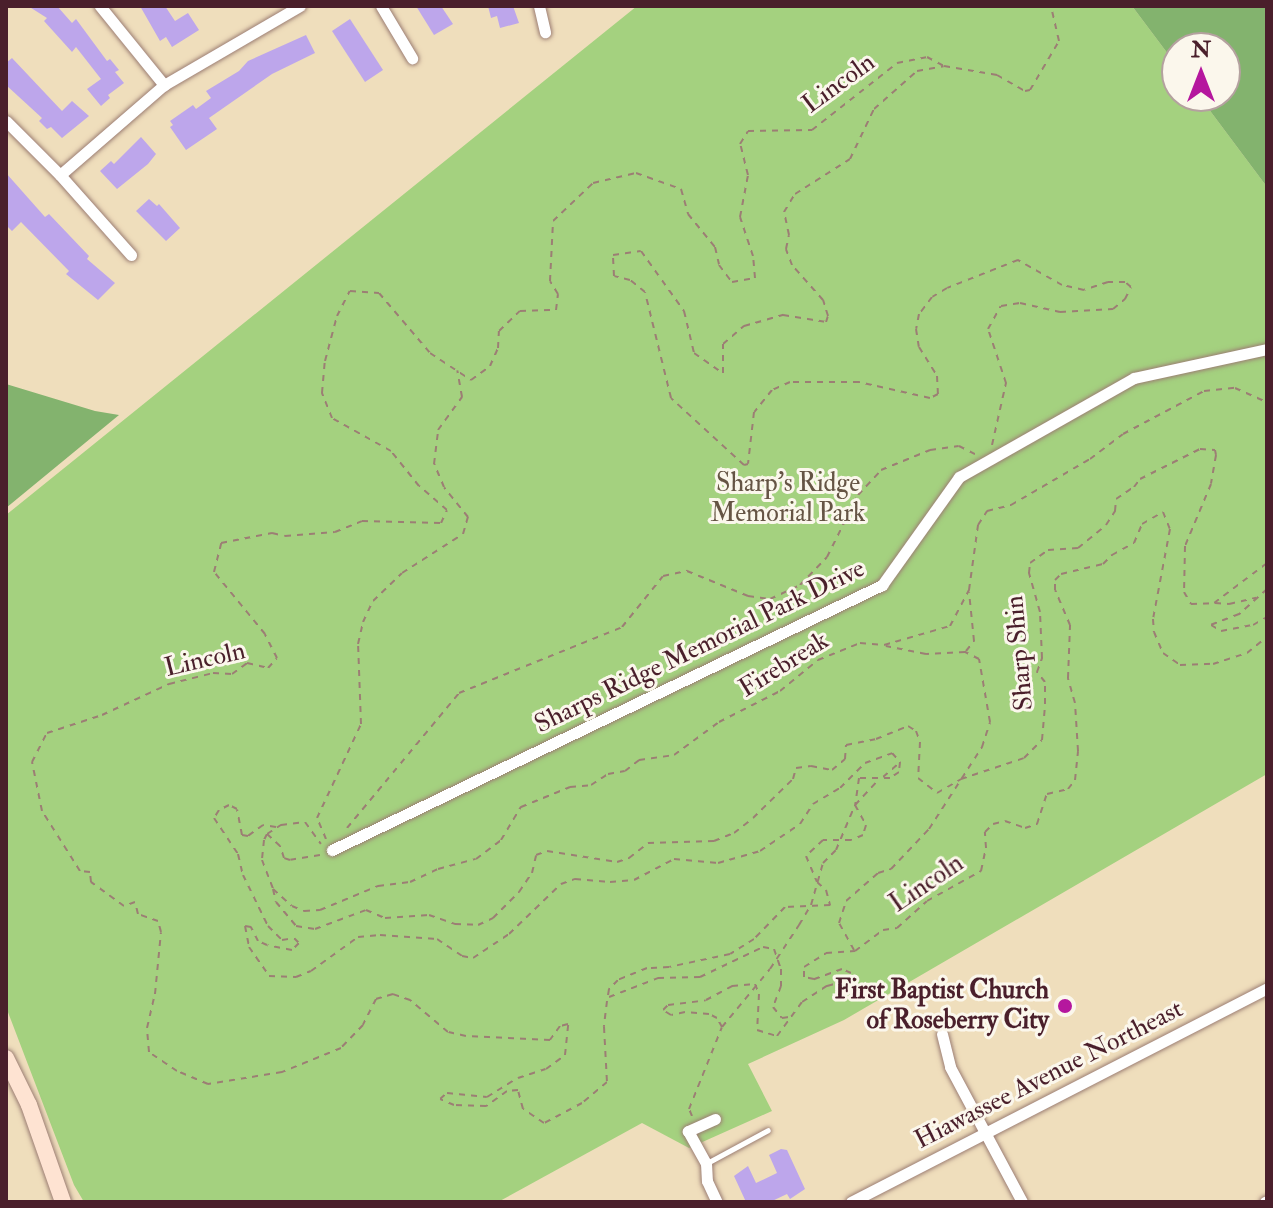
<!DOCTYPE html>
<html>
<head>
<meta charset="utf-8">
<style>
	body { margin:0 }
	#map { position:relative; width:1273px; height:1208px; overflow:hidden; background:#efdebc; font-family:"IM FELL Double Pica",serif }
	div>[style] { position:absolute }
	.green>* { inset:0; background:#a4d17f }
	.forest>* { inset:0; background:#83b36e }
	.building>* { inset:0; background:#bda6eb }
	.path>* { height:2px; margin-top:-1px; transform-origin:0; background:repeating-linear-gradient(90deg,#9c7e74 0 6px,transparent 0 12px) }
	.roads { filter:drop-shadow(0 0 2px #9c7e74) drop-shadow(0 0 2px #9c7e74) }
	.service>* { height:5px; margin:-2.5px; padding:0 2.5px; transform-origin:2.5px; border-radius:2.5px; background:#fff }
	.minor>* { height:11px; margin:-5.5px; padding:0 5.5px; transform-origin:5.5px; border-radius:5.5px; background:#fff }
	.secondary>* { height:16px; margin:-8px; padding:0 8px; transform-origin:8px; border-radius:8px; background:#fee3d2 }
	.dots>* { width:22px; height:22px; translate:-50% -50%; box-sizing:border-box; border:4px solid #fbf7ec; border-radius:50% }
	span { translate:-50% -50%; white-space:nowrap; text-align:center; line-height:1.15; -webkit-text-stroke:6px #fbf7ec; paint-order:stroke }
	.street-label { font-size:26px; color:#4a1f2b }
	.park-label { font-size:26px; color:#655444 }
	.poi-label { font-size:26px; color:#4a1f2b; font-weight:700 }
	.right { translate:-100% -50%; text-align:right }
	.frame { position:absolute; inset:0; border:8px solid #4a1f2b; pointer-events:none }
	.north { position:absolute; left:1161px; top:32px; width:80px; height:80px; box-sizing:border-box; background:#fbf7ec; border:2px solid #b4a19f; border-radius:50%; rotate:0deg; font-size:22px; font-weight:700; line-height:32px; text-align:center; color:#4a1f2b }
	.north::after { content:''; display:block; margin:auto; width:28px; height:36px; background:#b5179e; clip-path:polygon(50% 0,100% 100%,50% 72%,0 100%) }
</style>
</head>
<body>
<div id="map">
	<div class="green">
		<i style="clip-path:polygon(637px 6px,1132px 6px,1177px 66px,1177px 96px,1199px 96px,1267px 187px,1267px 774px,844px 1020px,748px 1064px,772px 1111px,689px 1148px,642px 1123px,498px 1202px,84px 1202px,74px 1185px,6px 1007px,6px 515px)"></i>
	</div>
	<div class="forest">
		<i style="clip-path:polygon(1132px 6px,1267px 6px,1267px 187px,1199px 96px,1225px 96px,1225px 48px,1177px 48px,1177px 66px)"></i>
		<i style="clip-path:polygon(6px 384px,95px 411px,119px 415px,6px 508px)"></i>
	</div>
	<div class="building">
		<i style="clip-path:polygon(28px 6px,57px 6px,72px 23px,76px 19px,107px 61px,110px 59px,119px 70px,115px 72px,124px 83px,108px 95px,110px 98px,101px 106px,87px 89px,101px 79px,76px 47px,72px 52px,44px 21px,47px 18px)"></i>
		<i style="clip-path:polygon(140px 6px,165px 6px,175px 21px,188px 13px,199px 30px,172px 47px,166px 37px,160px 41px)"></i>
		<i style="clip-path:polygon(416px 6px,441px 6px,453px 24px,434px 35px)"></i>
		<i style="clip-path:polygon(488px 6px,513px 6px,519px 23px,500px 28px,497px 16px,491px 18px)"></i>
		<i style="clip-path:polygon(350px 19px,383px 70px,365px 82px,332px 31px)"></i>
		<i style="clip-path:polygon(306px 35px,315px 53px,272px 74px,209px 118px,217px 129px,186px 150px,170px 127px,173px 125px,170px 121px,193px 105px,196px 109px,211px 98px,206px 91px,239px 71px,248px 61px)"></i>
		<i style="clip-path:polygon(12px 58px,62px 111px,72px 101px,89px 116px,62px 138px,51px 127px,47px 129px,39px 121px,42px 118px,6px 85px,6px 63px)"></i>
		<i style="clip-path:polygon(141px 137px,156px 154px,148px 164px,117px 189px,100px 171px,111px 161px,114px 164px)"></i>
		<i style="clip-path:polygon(6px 173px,45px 217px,49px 214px,89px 256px,87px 259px,115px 283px,98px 300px,66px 274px,69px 271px,21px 222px,12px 231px,6px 225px)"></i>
		<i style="clip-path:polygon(149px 199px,157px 206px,159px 204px,180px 228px,166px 241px,136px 211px)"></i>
		<i style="clip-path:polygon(781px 1149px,787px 1150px,805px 1189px,790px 1199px,787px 1194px,770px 1202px,746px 1202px,734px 1176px,748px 1166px,756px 1183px,777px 1173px,769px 1155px)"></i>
	</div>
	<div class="path">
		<i style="left:992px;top:445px;width:64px;rotate:-77.3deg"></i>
		<i style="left:1006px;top:383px;width:57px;rotate:-108.4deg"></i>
		<i style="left:988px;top:329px;width:26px;rotate:-61deg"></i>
		<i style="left:1001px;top:306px;width:19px;rotate:-9deg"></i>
		<i style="left:1020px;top:303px;width:41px;rotate:12.7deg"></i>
		<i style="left:1060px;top:312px;width:53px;rotate:-3.2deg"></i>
		<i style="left:1113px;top:309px;width:16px;rotate:-40deg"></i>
		<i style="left:1125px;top:299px;width:13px;rotate:-63deg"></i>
		<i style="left:1131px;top:287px;width:8px;rotate:-140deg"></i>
		<i style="left:1125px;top:282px;width:17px;rotate:180deg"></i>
		<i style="left:1108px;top:282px;width:25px;rotate:162deg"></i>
		<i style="left:1084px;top:290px;width:23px;rotate:-167deg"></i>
		<i style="left:1062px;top:285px;width:51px;rotate:-150.4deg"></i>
		<i style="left:1018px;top:260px;width:76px;rotate:158.5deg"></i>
		<i style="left:947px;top:288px;width:17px;rotate:149deg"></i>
		<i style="left:932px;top:297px;width:21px;rotate:127deg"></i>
		<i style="left:919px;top:314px;width:15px;rotate:101deg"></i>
		<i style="left:916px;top:329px;width:18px;rotate:81deg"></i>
		<i style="left:919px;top:347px;width:34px;rotate:58deg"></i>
		<i style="left:937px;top:376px;width:18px;rotate:87deg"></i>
		<i style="left:938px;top:394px;width:9px;rotate:153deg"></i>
		<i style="left:930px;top:398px;width:73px;rotate:-167.3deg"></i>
		<i style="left:859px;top:382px;width:69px;rotate:180deg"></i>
		<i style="left:790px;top:382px;width:20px;rotate:156deg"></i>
		<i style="left:772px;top:390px;width:28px;rotate:129deg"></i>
		<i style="left:754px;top:412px;width:52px;rotate:96.6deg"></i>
		<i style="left:748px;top:464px;width:4px;rotate:166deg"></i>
		<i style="left:744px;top:465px;width:99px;rotate:-137.5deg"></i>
		<i style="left:671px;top:398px;width:109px;rotate:-103.8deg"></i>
		<i style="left:645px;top:292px;width:19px;rotate:-141deg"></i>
		<i style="left:630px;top:280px;width:16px;rotate:-166deg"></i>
		<i style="left:614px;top:276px;width:21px;rotate:-93deg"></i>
		<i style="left:613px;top:255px;width:28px;rotate:-8deg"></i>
		<i style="left:641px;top:251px;width:74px;rotate:54.4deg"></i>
		<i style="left:684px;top:311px;width:43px;rotate:76.6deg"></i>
		<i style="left:694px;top:353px;width:35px;rotate:35deg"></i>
		<i style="left:723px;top:373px;width:29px;rotate:-90deg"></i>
		<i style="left:723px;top:344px;width:28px;rotate:-41deg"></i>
		<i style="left:744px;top:326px;width:41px;rotate:-15.8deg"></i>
		<i style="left:783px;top:315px;width:44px;rotate:9.2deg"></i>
		<i style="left:826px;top:322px;width:6px;rotate:-72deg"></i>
		<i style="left:828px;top:316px;width:17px;rotate:-107deg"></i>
		<i style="left:823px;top:300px;width:47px;rotate:-131.5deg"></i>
		<i style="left:792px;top:265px;width:17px;rotate:-111deg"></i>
		<i style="left:786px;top:249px;width:14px;rotate:-78deg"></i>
		<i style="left:789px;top:235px;width:24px;rotate:-102deg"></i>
		<i style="left:784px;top:212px;width:21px;rotate:-59deg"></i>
		<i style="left:795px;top:194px;width:65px;rotate:-32.5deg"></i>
		<i style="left:850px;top:159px;width:55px;rotate:-64.4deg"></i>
		<i style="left:874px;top:109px;width:57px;rotate:-41.5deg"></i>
		<i style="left:917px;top:71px;width:27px;rotate:-10deg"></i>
		<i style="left:944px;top:66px;width:54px;rotate:9.6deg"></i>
		<i style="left:997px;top:75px;width:32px;rotate:30deg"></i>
		<i style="left:1025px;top:91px;width:5px;rotate:-11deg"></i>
		<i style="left:1030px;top:90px;width:57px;rotate:-59.4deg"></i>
		<i style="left:1059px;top:41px;width:36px;rotate:-103deg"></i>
		<i style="left:1267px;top:589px;width:38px;rotate:138deg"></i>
		<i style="left:1239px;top:614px;width:30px;rotate:159deg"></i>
		<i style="left:1211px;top:625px;width:12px;rotate:31deg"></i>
		<i style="left:1221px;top:631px;width:33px;rotate:-11deg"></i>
		<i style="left:1253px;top:625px;width:16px;rotate:-30deg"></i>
		<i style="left:1215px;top:603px;width:14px;rotate:4deg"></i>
		<i style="left:1229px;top:604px;width:28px;rotate:-13deg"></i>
		<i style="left:966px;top:651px;width:13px;rotate:-51deg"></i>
		<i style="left:974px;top:641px;width:49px;rotate:-95.8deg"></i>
		<i style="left:883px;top:777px;width:21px;rotate:-41deg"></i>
		<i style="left:276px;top:827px;width:13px;rotate:-171deg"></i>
		<i style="left:263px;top:825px;width:19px;rotate:144deg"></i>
		<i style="left:248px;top:836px;width:6px;rotate:-171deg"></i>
		<i style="left:242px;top:835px;width:26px;rotate:-101deg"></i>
		<i style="left:237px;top:809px;width:9px;rotate:-153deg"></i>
		<i style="left:229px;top:805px;width:11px;rotate:153deg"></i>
		<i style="left:219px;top:810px;width:9px;rotate:122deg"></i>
		<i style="left:214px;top:818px;width:43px;rotate:56.3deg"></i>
		<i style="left:238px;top:854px;width:22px;rotate:77deg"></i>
		<i style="left:243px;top:875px;width:57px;rotate:63.9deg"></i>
		<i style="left:268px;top:926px;width:20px;rotate:45deg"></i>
		<i style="left:282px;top:940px;width:12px;rotate:-9deg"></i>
		<i style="left:294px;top:938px;width:7px;rotate:45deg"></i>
		<i style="left:299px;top:943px;width:10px;rotate:135deg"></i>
		<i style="left:292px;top:950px;width:25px;rotate:-169deg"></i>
		<i style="left:267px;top:945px;width:10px;rotate:-156deg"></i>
		<i style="left:258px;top:941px;width:16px;rotate:-117deg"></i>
		<i style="left:251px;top:927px;width:6px;rotate:-171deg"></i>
		<i style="left:245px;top:926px;width:21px;rotate:79deg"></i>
		<i style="left:249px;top:947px;width:35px;rotate:55deg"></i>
		<i style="left:269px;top:976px;width:27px;rotate:2deg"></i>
		<i style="left:296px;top:977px;width:16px;rotate:-22deg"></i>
		<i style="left:311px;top:971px;width:58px;rotate:-35.9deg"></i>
		<i style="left:358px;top:937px;width:22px;rotate:-5deg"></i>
		<i style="left:380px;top:935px;width:57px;rotate:4deg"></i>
		<i style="left:437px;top:939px;width:30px;rotate:34deg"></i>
		<i style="left:462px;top:956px;width:11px;rotate:10deg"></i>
		<i style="left:473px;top:958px;width:43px;rotate:-33.7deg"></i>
		<i style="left:509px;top:934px;width:72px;rotate:-43.9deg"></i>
		<i style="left:561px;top:884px;width:15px;rotate:-20deg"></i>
		<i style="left:575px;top:879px;width:35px;rotate:5deg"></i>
		<i style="left:610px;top:882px;width:24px;rotate:-5deg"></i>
		<i style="left:634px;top:880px;width:45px;rotate:-27.7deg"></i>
		<i style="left:674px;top:859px;width:44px;rotate:5.2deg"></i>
		<i style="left:718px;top:863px;width:44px;rotate:-15.9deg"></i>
		<i style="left:760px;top:851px;width:48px;rotate:-34deg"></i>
		<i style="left:800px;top:824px;width:24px;rotate:-57deg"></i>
		<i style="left:813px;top:804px;width:31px;rotate:-31deg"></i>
		<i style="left:840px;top:788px;width:35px;rotate:-45deg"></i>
		<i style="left:865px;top:763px;width:29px;rotate:-20deg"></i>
		<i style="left:892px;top:753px;width:12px;rotate:48deg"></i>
		<i style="left:900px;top:762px;width:10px;rotate:96deg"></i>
		<i style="left:899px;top:772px;width:11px;rotate:146deg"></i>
		<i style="left:890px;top:778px;width:31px;rotate:180deg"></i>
		<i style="left:859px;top:778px;width:27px;rotate:98deg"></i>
		<i style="left:855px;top:805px;width:23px;rotate:61deg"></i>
		<i style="left:866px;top:825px;width:10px;rotate:107deg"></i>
		<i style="left:863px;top:835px;width:13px;rotate:157deg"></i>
		<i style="left:851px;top:840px;width:28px;rotate:180deg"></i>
		<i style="left:823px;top:840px;width:23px;rotate:137deg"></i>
		<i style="left:806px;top:856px;width:28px;rotate:67deg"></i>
		<i style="left:817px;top:882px;width:12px;rotate:42deg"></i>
		<i style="left:826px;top:890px;width:16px;rotate:75deg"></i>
		<i style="left:830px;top:905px;width:45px;rotate:177.5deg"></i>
		<i style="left:785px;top:907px;width:45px;rotate:134.1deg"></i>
		<i style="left:754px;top:939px;width:28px;rotate:148deg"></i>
		<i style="left:730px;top:954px;width:62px;rotate:168deg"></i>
		<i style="left:669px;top:967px;width:22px;rotate:177deg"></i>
		<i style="left:647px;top:968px;width:31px;rotate:158deg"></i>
		<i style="left:618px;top:980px;width:13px;rotate:135deg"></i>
		<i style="left:609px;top:989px;width:12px;rotate:99deg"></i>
		<i style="left:607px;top:1001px;width:26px;rotate:97deg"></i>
		<i style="left:604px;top:1027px;width:55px;rotate:86.9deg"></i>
		<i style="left:607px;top:1082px;width:33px;rotate:140deg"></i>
		<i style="left:582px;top:1103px;width:43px;rotate:152.2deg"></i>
		<i style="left:544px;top:1123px;width:25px;rotate:-146deg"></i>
		<i style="left:523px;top:1109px;width:20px;rotate:-105deg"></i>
		<i style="left:518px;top:1090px;width:11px;rotate:175deg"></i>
		<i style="left:507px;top:1091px;width:26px;rotate:144deg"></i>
		<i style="left:486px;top:1106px;width:32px;rotate:-178deg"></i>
		<i style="left:454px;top:1105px;width:15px;rotate:-157deg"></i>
		<i style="left:440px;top:1099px;width:9px;rotate:-41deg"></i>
		<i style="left:447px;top:1093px;width:40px;rotate:5.7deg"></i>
		<i style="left:487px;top:1097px;width:36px;rotate:-32deg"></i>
		<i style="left:518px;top:1078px;width:29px;rotate:-18deg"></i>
		<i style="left:546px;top:1069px;width:24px;rotate:-36deg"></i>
		<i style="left:565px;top:1055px;width:31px;rotate:-84deg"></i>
		<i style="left:568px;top:1024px;width:8px;rotate:166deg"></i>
		<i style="left:560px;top:1026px;width:17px;rotate:126deg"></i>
		<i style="left:550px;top:1040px;width:84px;rotate:-177.3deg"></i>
		<i style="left:466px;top:1036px;width:18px;rotate:-167deg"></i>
		<i style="left:448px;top:1032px;width:50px;rotate:-139.9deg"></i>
		<i style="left:410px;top:1000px;width:18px;rotate:-161deg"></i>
		<i style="left:393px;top:994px;width:18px;rotate:164deg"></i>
		<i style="left:376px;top:999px;width:29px;rotate:117deg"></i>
		<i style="left:363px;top:1025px;width:32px;rotate:134deg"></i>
		<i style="left:341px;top:1048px;width:64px;rotate:157.9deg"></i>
		<i style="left:282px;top:1072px;width:75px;rotate:170.8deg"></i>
		<i style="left:208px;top:1084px;width:34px;rotate:-157deg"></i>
		<i style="left:177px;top:1071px;width:34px;rotate:-146deg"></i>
		<i style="left:149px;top:1052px;width:24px;rotate:-95deg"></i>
		<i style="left:147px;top:1028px;width:35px;rotate:-77deg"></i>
		<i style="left:155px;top:994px;width:62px;rotate:-84.5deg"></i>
		<i style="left:161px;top:932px;width:11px;rotate:-105deg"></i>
		<i style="left:158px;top:921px;width:21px;rotate:-161deg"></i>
		<i style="left:138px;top:914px;width:12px;rotate:-104deg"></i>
		<i style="left:135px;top:902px;width:12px;rotate:160deg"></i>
		<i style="left:124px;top:906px;width:41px;rotate:-144deg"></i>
		<i style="left:91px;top:882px;width:10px;rotate:-96deg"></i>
		<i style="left:90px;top:872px;width:10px;rotate:-174deg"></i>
		<i style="left:80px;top:871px;width:71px;rotate:-122.3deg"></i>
		<i style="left:42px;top:811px;width:50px;rotate:-101.5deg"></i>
		<i style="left:32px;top:762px;width:33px;rotate:-63deg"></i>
		<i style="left:47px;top:733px;width:58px;rotate:-18.1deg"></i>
		<i style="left:102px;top:715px;width:74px;rotate:-24.8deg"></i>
		<i style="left:169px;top:684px;width:45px;rotate:-14deg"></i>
		<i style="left:213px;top:673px;width:19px;rotate:3deg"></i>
		<i style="left:232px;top:674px;width:19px;rotate:-36deg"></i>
		<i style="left:247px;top:663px;width:22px;rotate:13deg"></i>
		<i style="left:268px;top:668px;width:13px;rotate:-48deg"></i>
		<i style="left:277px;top:658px;width:27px;rotate:-117deg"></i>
		<i style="left:265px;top:634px;width:80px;rotate:-129.4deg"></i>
		<i style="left:214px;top:572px;width:30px;rotate:-76deg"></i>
		<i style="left:221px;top:543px;width:52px;rotate:-11.1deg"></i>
		<i style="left:272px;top:533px;width:13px;rotate:13deg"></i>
		<i style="left:285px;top:536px;width:50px;rotate:-4.6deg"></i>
		<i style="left:335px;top:532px;width:29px;rotate:-22deg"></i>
		<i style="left:362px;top:521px;width:79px;rotate:1.5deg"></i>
		<i style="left:441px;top:523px;width:14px;rotate:-65deg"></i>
		<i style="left:447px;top:510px;width:37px;rotate:-139deg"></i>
		<i style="left:419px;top:486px;width:45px;rotate:-128.7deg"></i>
		<i style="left:391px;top:451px;width:68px;rotate:-150.8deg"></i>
		<i style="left:332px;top:418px;width:27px;rotate:-112deg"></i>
		<i style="left:322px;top:393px;width:32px;rotate:-85deg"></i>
		<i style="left:325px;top:361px;width:47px;rotate:-75.1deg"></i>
		<i style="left:337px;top:316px;width:28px;rotate:-63deg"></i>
		<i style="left:350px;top:291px;width:29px;rotate:4deg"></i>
		<i style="left:379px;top:293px;width:79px;rotate:49.6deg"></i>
		<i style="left:430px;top:353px;width:49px;rotate:33.4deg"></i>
		<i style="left:471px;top:380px;width:24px;rotate:-36deg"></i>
		<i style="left:490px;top:366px;width:20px;rotate:-66deg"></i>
		<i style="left:498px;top:348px;width:17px;rotate:-87deg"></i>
		<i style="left:499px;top:331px;width:29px;rotate:-44deg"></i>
		<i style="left:520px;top:311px;width:36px;rotate:-2deg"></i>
		<i style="left:556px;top:310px;width:16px;rotate:-83deg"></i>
		<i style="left:558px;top:294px;width:15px;rotate:-122deg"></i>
		<i style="left:550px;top:281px;width:60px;rotate:-87.1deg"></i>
		<i style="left:553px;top:221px;width:55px;rotate:-43.5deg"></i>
		<i style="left:593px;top:183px;width:44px;rotate:-13.1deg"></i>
		<i style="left:636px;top:173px;width:48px;rotate:19.6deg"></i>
		<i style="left:681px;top:189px;width:26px;rotate:74deg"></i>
		<i style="left:688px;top:214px;width:43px;rotate:50.7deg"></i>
		<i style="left:715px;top:247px;width:18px;rotate:77deg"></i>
		<i style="left:719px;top:265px;width:21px;rotate:53deg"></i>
		<i style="left:732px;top:282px;width:23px;rotate:-10deg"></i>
		<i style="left:755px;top:278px;width:22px;rotate:-95deg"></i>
		<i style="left:753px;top:256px;width:41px;rotate:-108.4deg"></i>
		<i style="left:740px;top:217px;width:43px;rotate:-79.2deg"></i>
		<i style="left:748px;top:175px;width:32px;rotate:-104deg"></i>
		<i style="left:740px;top:144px;width:15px;rotate:-58deg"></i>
		<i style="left:748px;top:131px;width:64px;rotate:-0.9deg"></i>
		<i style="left:812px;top:130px;width:108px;rotate:-38.2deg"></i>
		<i style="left:897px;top:63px;width:31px;rotate:-11deg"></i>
		<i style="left:927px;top:57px;width:19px;rotate:28deg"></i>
		<i style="left:347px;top:828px;width:175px;rotate:-50.3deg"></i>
		<i style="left:459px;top:693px;width:176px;rotate:-22deg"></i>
		<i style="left:622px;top:627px;width:65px;rotate:-51.2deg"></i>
		<i style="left:663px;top:576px;width:25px;rotate:-12deg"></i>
		<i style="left:687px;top:571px;width:66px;rotate:22.3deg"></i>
		<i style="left:748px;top:596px;width:22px;rotate:8deg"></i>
		<i style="left:770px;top:599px;width:33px;rotate:-25deg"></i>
		<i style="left:800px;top:585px;width:39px;rotate:-46deg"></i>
		<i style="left:827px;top:557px;width:69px;rotate:-63.4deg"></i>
		<i style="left:858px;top:495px;width:34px;rotate:-47deg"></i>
		<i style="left:881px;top:470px;width:53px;rotate:-22.2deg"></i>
		<i style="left:930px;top:450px;width:29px;rotate:-8deg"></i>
		<i style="left:959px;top:446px;width:18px;rotate:27deg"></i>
		<i style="left:267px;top:834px;width:17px;rotate:-33deg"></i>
		<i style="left:281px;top:825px;width:24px;rotate:-7deg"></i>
		<i style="left:305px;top:822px;width:27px;rotate:54deg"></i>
		<i style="left:326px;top:839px;width:23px;rotate:-113deg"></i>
		<i style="left:317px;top:818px;width:104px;rotate:-64.9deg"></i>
		<i style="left:361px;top:724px;width:80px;rotate:-92.1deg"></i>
		<i style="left:358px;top:644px;width:23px;rotate:-77deg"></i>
		<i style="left:363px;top:622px;width:23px;rotate:-65deg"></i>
		<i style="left:373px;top:601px;width:40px;rotate:-44deg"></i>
		<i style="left:402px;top:573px;width:72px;rotate:-32.6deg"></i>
		<i style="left:463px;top:534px;width:18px;rotate:-74deg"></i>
		<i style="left:468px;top:517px;width:38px;rotate:-129deg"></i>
		<i style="left:444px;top:487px;width:25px;rotate:-113deg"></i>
		<i style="left:434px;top:464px;width:34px;rotate:-83deg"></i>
		<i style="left:438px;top:430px;width:41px;rotate:-54deg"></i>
		<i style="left:462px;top:397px;width:27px;rotate:-100deg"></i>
		<i style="left:320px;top:855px;width:30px;rotate:171deg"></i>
		<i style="left:290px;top:860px;width:6px;rotate:-162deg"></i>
		<i style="left:284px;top:858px;width:13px;rotate:-108deg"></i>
		<i style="left:280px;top:846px;width:18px;rotate:-137deg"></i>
		<i style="left:267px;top:834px;width:7px;rotate:117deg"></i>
		<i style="left:264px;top:840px;width:20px;rotate:96deg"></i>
		<i style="left:262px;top:860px;width:31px;rotate:69deg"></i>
		<i style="left:273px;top:889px;width:25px;rotate:42deg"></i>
		<i style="left:292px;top:906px;width:13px;rotate:23deg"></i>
		<i style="left:304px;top:911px;width:16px;rotate:-4deg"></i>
		<i style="left:320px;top:910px;width:63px;rotate:-22.5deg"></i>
		<i style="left:378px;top:886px;width:32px;rotate:-7deg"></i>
		<i style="left:410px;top:882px;width:31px;rotate:-25deg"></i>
		<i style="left:438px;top:869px;width:39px;rotate:-15deg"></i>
		<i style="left:476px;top:859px;width:31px;rotate:-37deg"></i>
		<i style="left:501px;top:840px;width:39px;rotate:-59deg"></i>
		<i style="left:521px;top:807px;width:53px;rotate:-22.2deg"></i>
		<i style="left:570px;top:787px;width:21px;rotate:-5deg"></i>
		<i style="left:591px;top:785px;width:20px;rotate:-33deg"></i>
		<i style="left:608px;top:774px;width:17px;rotate:-10deg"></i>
		<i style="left:625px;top:771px;width:18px;rotate:-38deg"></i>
		<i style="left:639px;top:760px;width:35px;rotate:-8deg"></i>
		<i style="left:674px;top:755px;width:56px;rotate:-36.3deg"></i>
		<i style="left:719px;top:722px;width:68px;rotate:-26.9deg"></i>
		<i style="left:780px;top:691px;width:49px;rotate:-39.2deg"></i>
		<i style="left:818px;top:660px;width:45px;rotate:-22deg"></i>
		<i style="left:860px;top:643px;width:24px;rotate:5deg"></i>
		<i style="left:884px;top:645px;width:69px;rotate:-16.1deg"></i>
		<i style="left:950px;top:626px;width:41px;rotate:-62.2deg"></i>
		<i style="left:969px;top:590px;width:66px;rotate:-82.1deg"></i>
		<i style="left:978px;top:525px;width:17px;rotate:-57deg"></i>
		<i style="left:987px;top:511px;width:25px;rotate:-14deg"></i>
		<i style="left:1011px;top:505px;width:91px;rotate:-30.2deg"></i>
		<i style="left:1090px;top:459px;width:41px;rotate:-37.1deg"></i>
		<i style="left:1123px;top:434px;width:92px;rotate:-28deg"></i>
		<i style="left:1204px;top:391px;width:31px;rotate:-6deg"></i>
		<i style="left:1235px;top:388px;width:35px;rotate:24deg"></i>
		<i style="left:273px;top:889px;width:13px;rotate:77deg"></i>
		<i style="left:276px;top:902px;width:31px;rotate:50deg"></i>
		<i style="left:296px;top:926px;width:19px;rotate:9deg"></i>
		<i style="left:315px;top:929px;width:54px;rotate:-20.4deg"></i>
		<i style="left:366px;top:910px;width:21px;rotate:23deg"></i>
		<i style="left:385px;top:918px;width:44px;rotate:-3.9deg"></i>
		<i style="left:429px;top:915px;width:28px;rotate:19deg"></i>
		<i style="left:455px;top:924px;width:23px;rotate:2deg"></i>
		<i style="left:478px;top:925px;width:17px;rotate:-25deg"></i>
		<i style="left:493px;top:918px;width:37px;rotate:-45deg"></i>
		<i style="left:519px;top:892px;width:23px;rotate:-56deg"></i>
		<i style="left:532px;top:873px;width:18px;rotate:-77deg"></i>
		<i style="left:536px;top:855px;width:12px;rotate:-20deg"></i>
		<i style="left:547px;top:851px;width:71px;rotate:8.9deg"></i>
		<i style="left:617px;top:862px;width:13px;rotate:-18deg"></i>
		<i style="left:629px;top:858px;width:24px;rotate:-38deg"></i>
		<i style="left:648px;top:843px;width:66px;rotate:-1.7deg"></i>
		<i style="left:714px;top:841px;width:22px;rotate:-22deg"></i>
		<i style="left:734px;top:833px;width:24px;rotate:-38deg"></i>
		<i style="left:753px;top:818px;width:56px;rotate:-44.3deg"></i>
		<i style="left:793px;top:779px;width:11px;rotate:-75deg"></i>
		<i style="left:796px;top:768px;width:15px;rotate:-8deg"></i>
		<i style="left:811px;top:766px;width:21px;rotate:11deg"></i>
		<i style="left:832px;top:770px;width:17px;rotate:-40deg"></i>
		<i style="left:845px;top:759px;width:14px;rotate:-86deg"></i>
		<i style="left:846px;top:745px;width:31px;rotate:-11deg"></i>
		<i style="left:876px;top:739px;width:35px;rotate:-22deg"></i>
		<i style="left:908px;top:726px;width:9px;rotate:32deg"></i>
		<i style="left:916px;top:731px;width:12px;rotate:70deg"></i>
		<i style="left:920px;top:742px;width:36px;rotate:93deg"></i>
		<i style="left:918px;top:778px;width:24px;rotate:38deg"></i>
		<i style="left:937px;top:793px;width:28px;rotate:-30deg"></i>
		<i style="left:961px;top:779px;width:66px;rotate:-18.4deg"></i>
		<i style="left:1024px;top:758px;width:25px;rotate:-45deg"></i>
		<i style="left:1042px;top:740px;width:36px;rotate:-85deg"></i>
		<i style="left:1045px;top:704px;width:22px;rotate:-90deg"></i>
		<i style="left:1045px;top:682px;width:13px;rotate:-129deg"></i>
		<i style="left:1037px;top:672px;width:15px;rotate:-70deg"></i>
		<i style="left:1042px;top:658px;width:46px;rotate:-92.5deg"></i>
		<i style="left:1040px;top:612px;width:41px;rotate:-105.8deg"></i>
		<i style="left:1029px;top:573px;width:10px;rotate:-84deg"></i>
		<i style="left:1030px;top:563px;width:22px;rotate:-36deg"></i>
		<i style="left:1048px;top:550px;width:30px;rotate:-4deg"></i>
		<i style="left:1078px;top:548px;width:36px;rotate:-39deg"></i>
		<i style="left:1106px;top:525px;width:17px;rotate:-57deg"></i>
		<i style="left:1115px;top:511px;width:12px;rotate:-85deg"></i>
		<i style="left:1116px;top:499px;width:22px;rotate:-34deg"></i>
		<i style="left:1134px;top:487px;width:10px;rotate:-53deg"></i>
		<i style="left:1140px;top:479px;width:67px;rotate:-26.6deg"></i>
		<i style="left:1200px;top:449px;width:15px;rotate:4deg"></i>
		<i style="left:1215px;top:450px;width:5px;rotate:79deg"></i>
		<i style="left:1216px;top:455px;width:29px;rotate:100deg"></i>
		<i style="left:1211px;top:484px;width:67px;rotate:112.8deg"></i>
		<i style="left:1185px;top:546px;width:46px;rotate:91.2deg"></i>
		<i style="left:1184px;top:592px;width:14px;rotate:60deg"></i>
		<i style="left:1191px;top:604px;width:23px;rotate:-2deg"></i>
		<i style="left:1214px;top:603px;width:66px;rotate:-37deg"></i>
		<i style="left:854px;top:950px;width:31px;rotate:-119deg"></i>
		<i style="left:839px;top:923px;width:23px;rotate:-72deg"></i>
		<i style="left:846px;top:901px;width:43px;rotate:-41.2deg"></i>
		<i style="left:878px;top:873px;width:14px;rotate:-17deg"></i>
		<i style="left:891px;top:869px;width:55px;rotate:-46.5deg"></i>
		<i style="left:929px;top:829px;width:98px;rotate:-57.1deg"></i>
		<i style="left:982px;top:747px;width:26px;rotate:-72deg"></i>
		<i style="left:990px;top:722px;width:64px;rotate:-99.9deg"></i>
		<i style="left:979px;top:659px;width:16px;rotate:-153deg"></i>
		<i style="left:965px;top:652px;width:39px;rotate:177deg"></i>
		<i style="left:926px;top:654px;width:41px;rotate:-168.7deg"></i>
		<i style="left:609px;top:997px;width:53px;rotate:-21.2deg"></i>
		<i style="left:658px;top:978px;width:42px;rotate:-1.4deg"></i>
		<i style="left:700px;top:977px;width:70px;rotate:-25.5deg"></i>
		<i style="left:763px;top:947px;width:11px;rotate:10deg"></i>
		<i style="left:774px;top:949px;width:21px;rotate:71deg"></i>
		<i style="left:781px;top:969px;width:17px;rotate:90deg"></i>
		<i style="left:781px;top:986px;width:22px;rotate:111deg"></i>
		<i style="left:773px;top:1007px;width:14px;rotate:51deg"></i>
		<i style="left:782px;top:1018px;width:7px;rotate:-8deg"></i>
		<i style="left:722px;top:1027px;width:10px;rotate:-119deg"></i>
		<i style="left:717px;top:1018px;width:9px;rotate:-153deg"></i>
		<i style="left:709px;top:1014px;width:24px;rotate:-175deg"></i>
		<i style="left:685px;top:1012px;width:14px;rotate:168deg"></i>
		<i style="left:671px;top:1015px;width:9px;rotate:-148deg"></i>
		<i style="left:663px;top:1010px;width:7px;rotate:-45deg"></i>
		<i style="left:668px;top:1005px;width:38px;rotate:-7deg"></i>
		<i style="left:706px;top:1000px;width:30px;rotate:-28deg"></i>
		<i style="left:732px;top:986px;width:23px;rotate:-5deg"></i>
		<i style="left:755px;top:984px;width:11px;rotate:68deg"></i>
		<i style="left:759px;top:994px;width:36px;rotate:93deg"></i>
		<i style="left:757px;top:1030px;width:21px;rotate:17deg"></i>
		<i style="left:777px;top:1036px;width:42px;rotate:-53.7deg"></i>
		<i style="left:802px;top:1002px;width:30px;rotate:-33deg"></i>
		<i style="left:827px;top:986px;width:20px;rotate:-15deg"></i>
		<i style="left:846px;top:981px;width:9px;rotate:-58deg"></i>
		<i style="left:851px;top:973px;width:10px;rotate:-156deg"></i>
		<i style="left:842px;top:969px;width:30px;rotate:160deg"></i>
		<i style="left:814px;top:979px;width:10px;rotate:-169deg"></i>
		<i style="left:804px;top:977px;width:10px;rotate:-90deg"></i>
		<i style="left:804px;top:967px;width:26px;rotate:-32deg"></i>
		<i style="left:826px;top:953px;width:29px;rotate:-4deg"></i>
		<i style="left:855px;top:951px;width:35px;rotate:-37deg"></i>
		<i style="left:883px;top:930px;width:14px;rotate:-8deg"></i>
		<i style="left:897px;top:928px;width:40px;rotate:-42deg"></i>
		<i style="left:927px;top:901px;width:62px;rotate:-29.1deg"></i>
		<i style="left:981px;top:871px;width:24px;rotate:-78deg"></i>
		<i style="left:986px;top:848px;width:16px;rotate:-94deg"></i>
		<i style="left:985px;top:832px;width:11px;rotate:-45deg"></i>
		<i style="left:993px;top:824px;width:12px;rotate:-14deg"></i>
		<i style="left:1005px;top:821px;width:21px;rotate:19deg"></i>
		<i style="left:1025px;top:828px;width:13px;rotate:-18deg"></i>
		<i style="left:1037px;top:824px;width:32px;rotate:-72deg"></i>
		<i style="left:1047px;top:794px;width:22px;rotate:-13deg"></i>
		<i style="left:1068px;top:789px;width:11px;rotate:-52deg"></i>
		<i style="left:1075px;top:780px;width:29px;rotate:-84deg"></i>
		<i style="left:1078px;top:751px;width:48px;rotate:-93.6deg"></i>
		<i style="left:1075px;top:703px;width:26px;rotate:-106deg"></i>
		<i style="left:1068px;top:678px;width:53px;rotate:-87.8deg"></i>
		<i style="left:1070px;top:625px;width:38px;rotate:-113deg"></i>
		<i style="left:1055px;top:590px;width:10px;rotate:-90deg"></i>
		<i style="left:1055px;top:580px;width:8px;rotate:-45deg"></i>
		<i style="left:1061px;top:574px;width:43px;rotate:-13.4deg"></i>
		<i style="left:1103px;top:564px;width:13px;rotate:-45deg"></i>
		<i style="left:1112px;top:555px;width:25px;rotate:-29deg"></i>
		<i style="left:1134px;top:543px;width:21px;rotate:-67deg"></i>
		<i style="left:1142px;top:524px;width:24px;rotate:-30deg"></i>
		<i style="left:1163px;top:512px;width:18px;rotate:68deg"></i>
		<i style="left:1170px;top:529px;width:92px;rotate:100.7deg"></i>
		<i style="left:1153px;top:619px;width:13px;rotate:86deg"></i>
		<i style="left:1154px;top:632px;width:23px;rotate:67deg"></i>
		<i style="left:1163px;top:653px;width:21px;rotate:35deg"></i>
		<i style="left:1180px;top:665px;width:33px;rotate:-2deg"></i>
		<i style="left:1213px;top:664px;width:36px;rotate:-18deg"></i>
		<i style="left:1247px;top:653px;width:26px;rotate:-39deg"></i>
		<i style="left:692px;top:1116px;width:8px;rotate:-113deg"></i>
		<i style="left:689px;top:1109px;width:88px;rotate:-68.1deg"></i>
		<i style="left:722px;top:1027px;width:75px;rotate:-50.4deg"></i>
		<i style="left:770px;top:969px;width:53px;rotate:-56.6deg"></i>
		<i style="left:799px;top:925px;width:23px;rotate:-59deg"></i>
		<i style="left:811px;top:905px;width:44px;rotate:-74.1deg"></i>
		<i style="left:823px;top:863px;width:18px;rotate:-45deg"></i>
		<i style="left:836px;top:850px;width:49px;rotate:-67.1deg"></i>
		<i style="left:855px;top:805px;width:34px;rotate:-47deg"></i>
	</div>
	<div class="roads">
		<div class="service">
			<i style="left:707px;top:1163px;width:69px;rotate:-28.4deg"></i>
		</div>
		<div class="minor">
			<i style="left:100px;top:6px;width:102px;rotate:51deg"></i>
			<i style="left:381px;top:6px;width:61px;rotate:59.2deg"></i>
			<i style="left:539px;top:6px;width:27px;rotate:77deg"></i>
			<i style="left:6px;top:121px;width:76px;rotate:45deg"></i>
			<i style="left:60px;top:175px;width:107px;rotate:48.4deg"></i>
			<i style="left:60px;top:175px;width:138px;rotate:-40.9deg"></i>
			<i style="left:164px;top:85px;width:157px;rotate:-30.2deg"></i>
			<i style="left:332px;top:850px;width:611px;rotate:-25.73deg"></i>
			<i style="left:882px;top:585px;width:133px;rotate:-54.5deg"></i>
			<i style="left:959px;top:477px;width:201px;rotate:-29.5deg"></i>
			<i style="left:1134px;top:378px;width:136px;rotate:-12.3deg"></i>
			<i style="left:942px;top:1034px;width:34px;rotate:76deg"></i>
			<i style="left:950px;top:1067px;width:153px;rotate:61.9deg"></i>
			<i style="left:715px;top:1119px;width:30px;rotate:156deg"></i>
			<i style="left:688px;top:1131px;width:37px;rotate:61deg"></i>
			<i style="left:706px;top:1163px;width:18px;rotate:87deg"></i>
			<i style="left:707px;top:1181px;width:23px;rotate:65deg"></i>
			<i style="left:851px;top:1202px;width:468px;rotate:-27.2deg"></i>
			<i style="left:1265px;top:1202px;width:2px;rotate:-27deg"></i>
		</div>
		<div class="secondary">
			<i style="left:6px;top:1058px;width:52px;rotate:63.9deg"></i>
			<i style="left:29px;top:1105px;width:103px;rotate:70.7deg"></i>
		</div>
	</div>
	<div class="dots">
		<i style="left:1065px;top:1006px;background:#b5179e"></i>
	</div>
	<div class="street-label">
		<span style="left:839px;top:84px;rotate:-36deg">Lincoln</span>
		<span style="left:700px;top:647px;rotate:-26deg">Sharps Ridge Memorial Park Drive</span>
		<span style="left:1020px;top:653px;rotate:-95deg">Sharp Shin</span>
		<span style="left:205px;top:660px;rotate:-13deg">Lincoln</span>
		<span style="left:784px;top:665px;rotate:-32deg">Firebreak</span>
		<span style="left:927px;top:884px;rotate:-34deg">Lincoln</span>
		<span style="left:1049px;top:1075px;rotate:-27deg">Hiawassee Avenue Northeast</span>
	</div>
	<div class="park-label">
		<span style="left:788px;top:499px">Sharp's Ridge<br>Memorial Park</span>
	</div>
	<div class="poi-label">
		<span class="right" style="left:1049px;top:1006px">First Baptist Church<br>of Roseberry City</span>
	</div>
	<div class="frame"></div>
	<div class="north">N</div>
</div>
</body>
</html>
